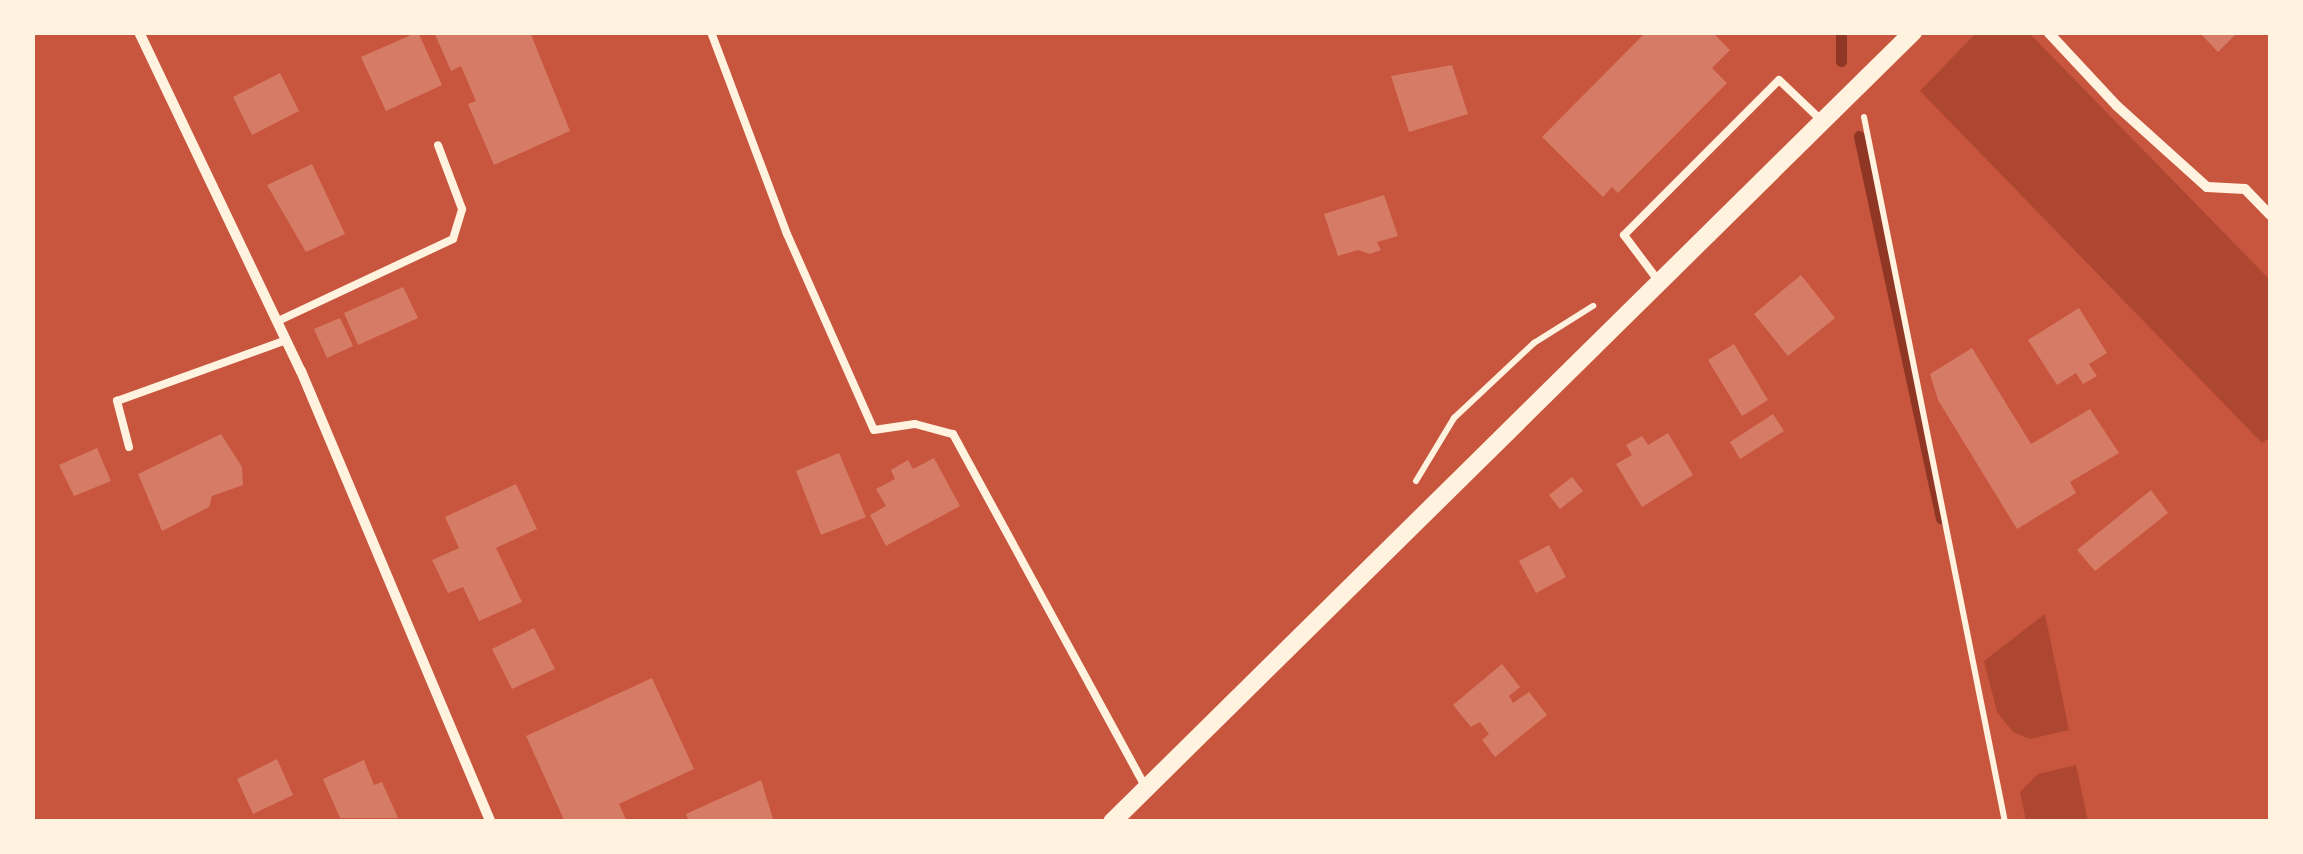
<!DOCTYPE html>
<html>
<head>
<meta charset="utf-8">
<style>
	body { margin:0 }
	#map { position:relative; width:2303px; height:854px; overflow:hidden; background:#c8553d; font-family:Manrope,sans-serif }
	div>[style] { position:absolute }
	.green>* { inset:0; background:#ae4732 }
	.stream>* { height:11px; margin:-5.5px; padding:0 5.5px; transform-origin:5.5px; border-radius:5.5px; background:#8f3625 }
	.building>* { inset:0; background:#d67c66 }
	.path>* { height:6px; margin:-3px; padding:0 3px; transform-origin:3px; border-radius:3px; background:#fff3e0 }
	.service>* { height:8px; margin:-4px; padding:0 4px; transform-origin:4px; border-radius:4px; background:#fff3e0 }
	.minor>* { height:10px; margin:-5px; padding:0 5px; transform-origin:5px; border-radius:5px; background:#fff3e0 }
	.tertiary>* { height:18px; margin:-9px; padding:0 9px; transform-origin:9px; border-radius:9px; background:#fff3e0 }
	span { translate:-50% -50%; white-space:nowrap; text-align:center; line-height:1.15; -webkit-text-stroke:8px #fff3e0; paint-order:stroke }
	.frame { position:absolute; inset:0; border:35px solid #fff3e0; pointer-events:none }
</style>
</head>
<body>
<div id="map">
	<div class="green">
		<i style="clip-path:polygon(1976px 33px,2029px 33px,2270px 280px,2270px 437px,2262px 443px,1920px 91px)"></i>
		<i style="clip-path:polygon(2045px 614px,2069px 730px,2030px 739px,2013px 732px,1997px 712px,1984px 661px)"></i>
		<i style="clip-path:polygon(2076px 765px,2088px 821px,2026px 821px,2020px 792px,2038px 774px)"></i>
	</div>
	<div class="stream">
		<i style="left:1841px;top:61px;width:29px;rotate:-90deg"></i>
		<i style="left:1859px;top:136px;width:391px;rotate:77.9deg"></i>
	</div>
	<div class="building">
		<i style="clip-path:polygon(418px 32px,442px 85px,386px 111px,361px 57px)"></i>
		<i style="clip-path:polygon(434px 32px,530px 32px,570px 131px,494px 165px,468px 104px,476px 101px,461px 66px,451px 71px)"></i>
		<i style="clip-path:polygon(1646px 32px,1712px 32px,1730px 50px,1712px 68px,1727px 83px,1618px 193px,1612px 187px,1603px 197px,1542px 137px)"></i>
		<i style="clip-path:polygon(2199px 32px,2238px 32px,2218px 52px)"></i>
		<i style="clip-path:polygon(1452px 65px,1468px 114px,1409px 132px,1391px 76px)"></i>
		<i style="clip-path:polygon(280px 73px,299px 111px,252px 135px,233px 97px)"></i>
		<i style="clip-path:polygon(312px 164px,345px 234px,306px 252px,267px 185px)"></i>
		<i style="clip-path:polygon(1384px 195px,1398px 236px,1377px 242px,1381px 250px,1370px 254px,1358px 250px,1338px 256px,1324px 214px)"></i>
		<i style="clip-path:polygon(1801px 275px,1835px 318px,1788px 356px,1754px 314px)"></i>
		<i style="clip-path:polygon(403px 287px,418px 318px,358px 345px,344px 313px)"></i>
		<i style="clip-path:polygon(2079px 308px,2107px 353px,2089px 364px,2097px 376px,2083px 384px,2076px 373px,2057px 385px,2028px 340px)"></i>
		<i style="clip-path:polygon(340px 318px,353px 346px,327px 358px,314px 329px)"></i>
		<i style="clip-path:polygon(1734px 344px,1768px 400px,1742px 416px,1708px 360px)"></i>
		<i style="clip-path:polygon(1972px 348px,2031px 444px,2090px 409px,2119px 453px,2070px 482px,2076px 493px,2017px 529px,1938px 400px,1930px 374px)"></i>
		<i style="clip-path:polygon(1773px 414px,1784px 431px,1740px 459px,1730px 442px)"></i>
		<i style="clip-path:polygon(1668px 433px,1693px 475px,1642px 507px,1616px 464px,1632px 455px,1626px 445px,1642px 436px,1648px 445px)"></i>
		<i style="clip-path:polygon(221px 434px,242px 467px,243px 485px,212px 496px,209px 507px,162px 531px,138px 474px)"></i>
		<i style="clip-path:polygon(97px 448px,111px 481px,74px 496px,59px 465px)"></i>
		<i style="clip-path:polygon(839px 453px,866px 517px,821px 535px,796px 471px)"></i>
		<i style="clip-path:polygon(934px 458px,960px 506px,886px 546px,870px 515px,886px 506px,876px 489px,895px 479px,891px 470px,908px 460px,913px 469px)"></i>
		<i style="clip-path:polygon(1572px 477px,1583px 491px,1560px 509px,1549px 495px)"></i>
		<i style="clip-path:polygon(516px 484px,537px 529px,496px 548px,522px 602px,479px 621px,463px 587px,448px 593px,432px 560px,459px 548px,445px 517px)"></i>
		<i style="clip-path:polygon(2151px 490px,2168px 513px,2095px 571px,2077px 550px)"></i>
		<i style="clip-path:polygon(1549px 545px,1566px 577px,1536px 593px,1519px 561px)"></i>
		<i style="clip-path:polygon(534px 628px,555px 669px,512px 689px,492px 649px)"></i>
		<i style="clip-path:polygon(1502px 664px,1520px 687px,1509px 696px,1513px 703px,1529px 692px,1547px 715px,1495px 757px,1482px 740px,1489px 734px,1480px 722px,1471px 727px,1453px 705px)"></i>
		<i style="clip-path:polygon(652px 678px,694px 769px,619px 804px,627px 822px,565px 822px,526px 736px)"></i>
		<i style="clip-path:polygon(277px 759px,293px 795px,253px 814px,237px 779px)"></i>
		<i style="clip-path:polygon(364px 760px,374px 785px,382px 782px,398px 818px,340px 818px,323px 779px)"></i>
		<i style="clip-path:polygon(761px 780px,774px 822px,689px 822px,686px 814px)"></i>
	</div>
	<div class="path">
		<i style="left:1864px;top:117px;width:719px;rotate:78.69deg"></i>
		<i style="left:1416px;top:481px;width:74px;rotate:-58.9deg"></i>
		<i style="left:1454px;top:418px;width:110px;rotate:-43.2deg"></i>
		<i style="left:1534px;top:343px;width:70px;rotate:-32.1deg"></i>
	</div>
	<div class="service">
		<i style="left:711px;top:32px;width:216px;rotate:69.4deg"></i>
		<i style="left:787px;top:234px;width:214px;rotate:66.1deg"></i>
		<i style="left:874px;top:430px;width:41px;rotate:-8.3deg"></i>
		<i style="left:915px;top:424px;width:39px;rotate:15deg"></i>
		<i style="left:953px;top:434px;width:403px;rotate:61.4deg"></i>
		<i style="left:1657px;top:279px;width:55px;rotate:-126.9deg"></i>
		<i style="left:1624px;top:235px;width:219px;rotate:-45deg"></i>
		<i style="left:1779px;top:80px;width:59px;rotate:43.6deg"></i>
		<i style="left:278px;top:321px;width:193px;rotate:-25.1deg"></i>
		<i style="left:453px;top:239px;width:31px;rotate:-73deg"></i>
		<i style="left:462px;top:209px;width:68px;rotate:-110.6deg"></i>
		<i style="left:129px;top:447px;width:48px;rotate:-104.6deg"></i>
		<i style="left:117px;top:401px;width:180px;rotate:-19.8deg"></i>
	</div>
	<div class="minor">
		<i style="left:139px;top:32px;width:376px;rotate:64.5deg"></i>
		<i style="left:301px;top:371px;width:489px;rotate:67.2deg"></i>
		<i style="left:2048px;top:32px;width:101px;rotate:47deg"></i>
		<i style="left:2117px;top:106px;width:121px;rotate:42deg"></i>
		<i style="left:2207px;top:187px;width:38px;rotate:3deg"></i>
		<i style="left:2245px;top:189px;width:36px;rotate:46deg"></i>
	</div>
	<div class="tertiary">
		<i style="left:1112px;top:822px;width:1125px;rotate:-44.6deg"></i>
	</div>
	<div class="frame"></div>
</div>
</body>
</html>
